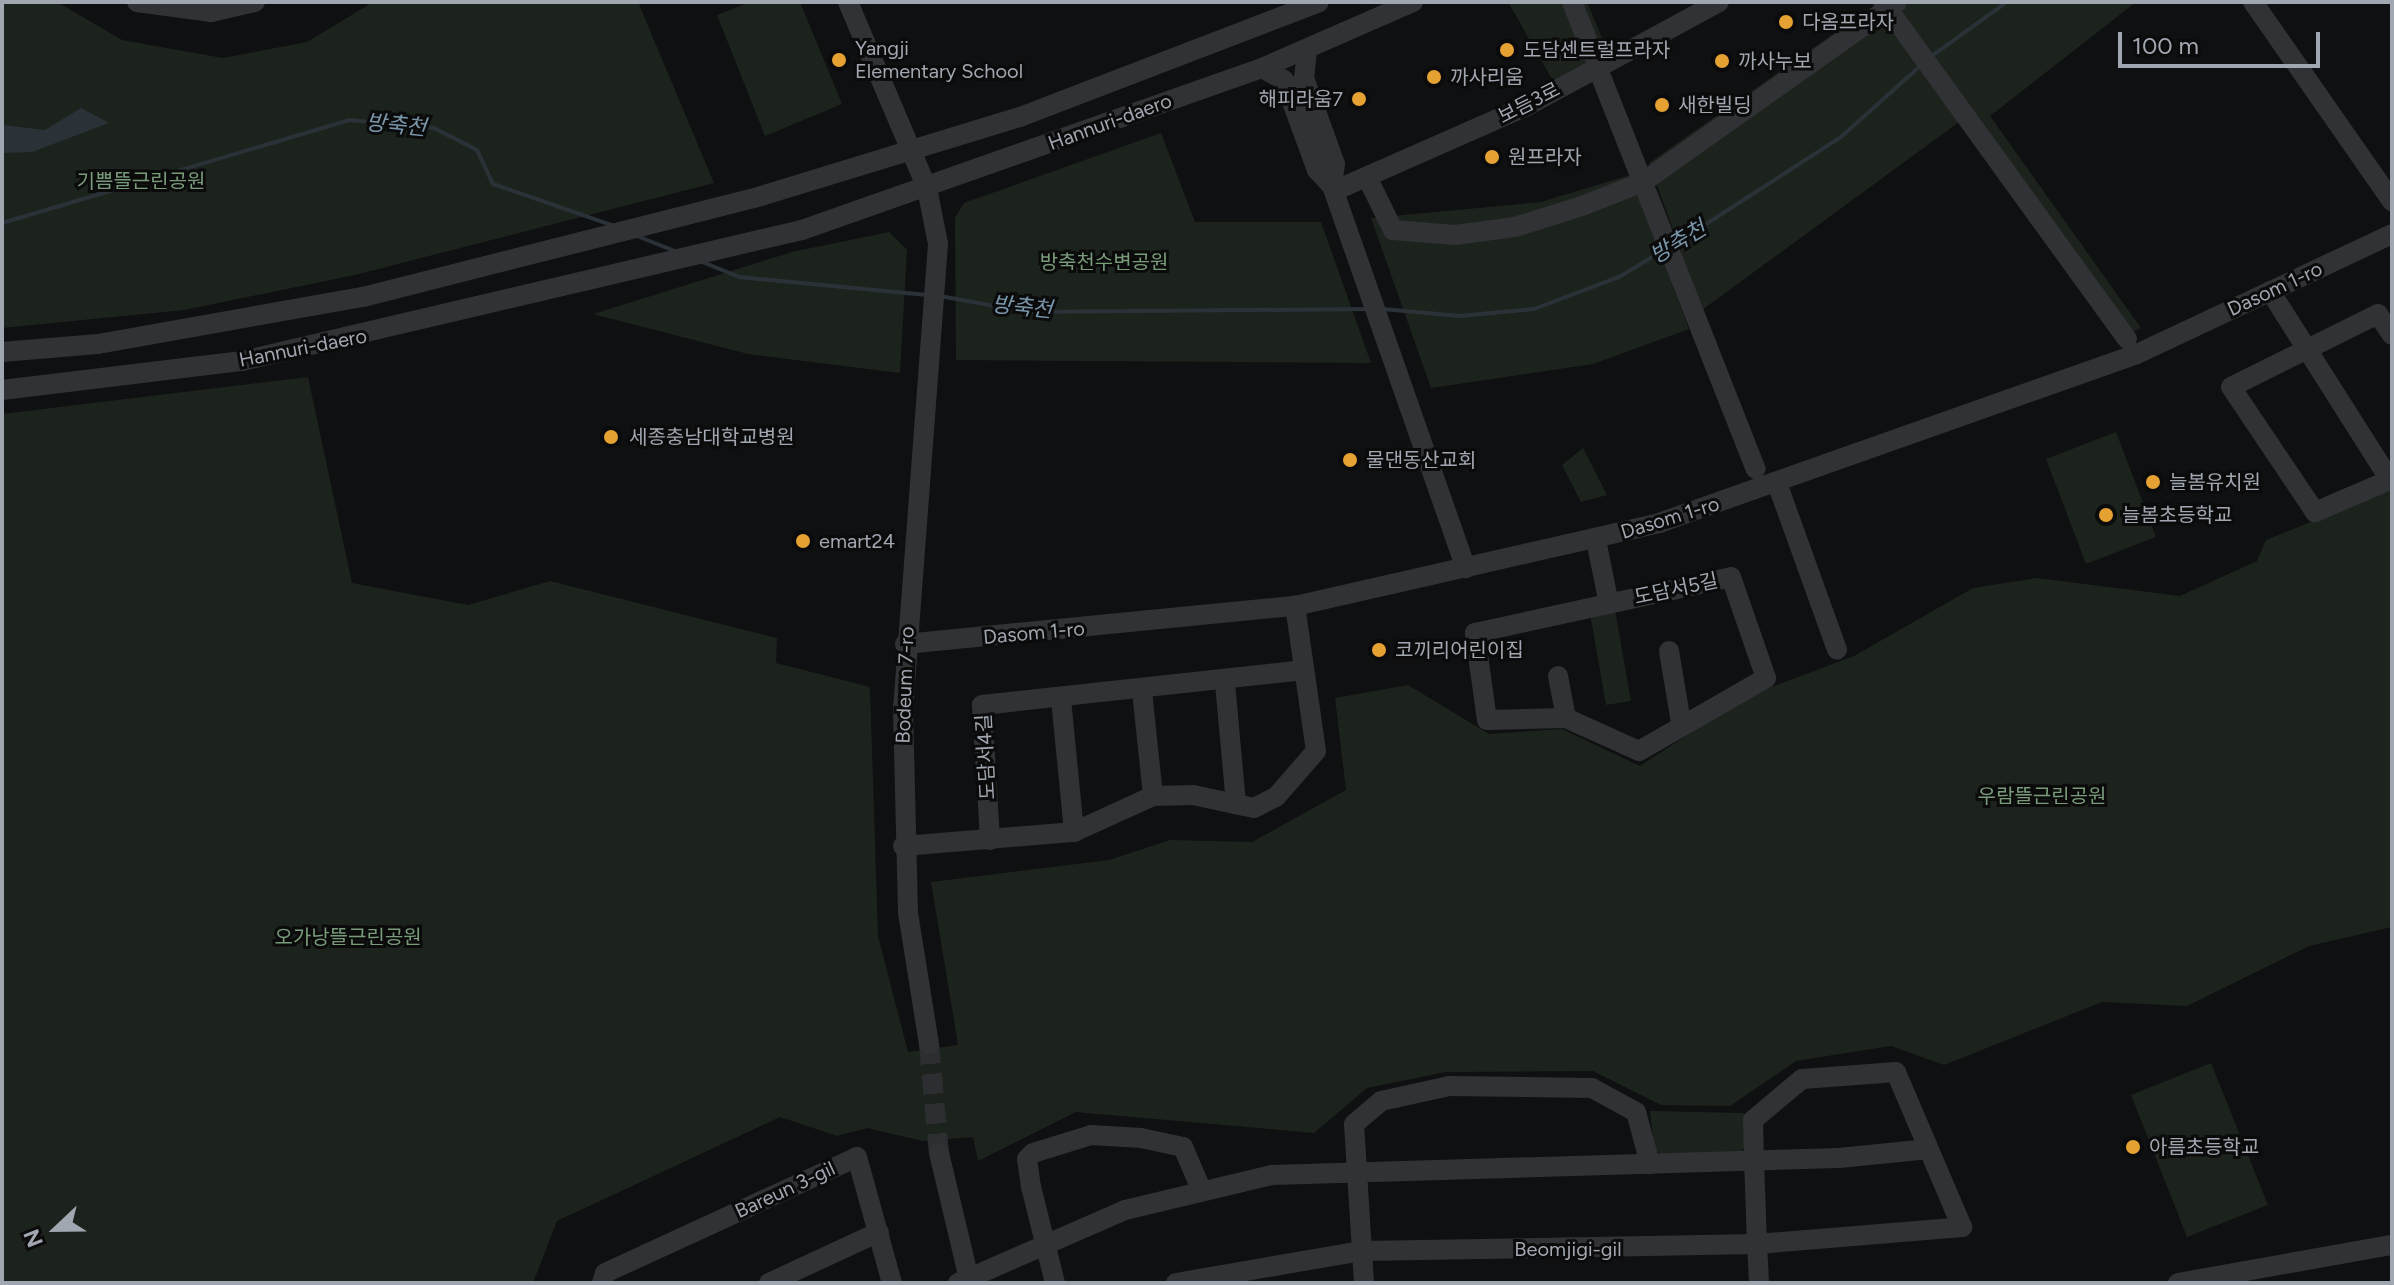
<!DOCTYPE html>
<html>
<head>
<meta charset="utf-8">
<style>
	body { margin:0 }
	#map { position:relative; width:2394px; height:1285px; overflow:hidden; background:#0f1011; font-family:Figtree,"Noto Sans KR",sans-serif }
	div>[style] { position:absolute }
	.green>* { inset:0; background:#1c231d }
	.water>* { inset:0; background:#2a3238 }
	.stream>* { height:4px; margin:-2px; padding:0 2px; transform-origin:2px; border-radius:2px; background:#2a3238 }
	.minor-tunnel>* { height:20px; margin-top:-10px; transform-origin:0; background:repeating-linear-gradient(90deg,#2c2e31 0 20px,transparent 0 30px) }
	.minor>* { height:20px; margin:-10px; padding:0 10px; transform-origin:10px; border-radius:10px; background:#313235 }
	.dots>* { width:22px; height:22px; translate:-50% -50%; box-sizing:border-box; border:4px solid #0b0b0c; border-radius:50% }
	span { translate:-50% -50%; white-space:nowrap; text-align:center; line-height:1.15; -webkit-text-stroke:6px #0b0b0c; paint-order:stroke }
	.poi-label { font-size:20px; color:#a1a7b1 }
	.left { translate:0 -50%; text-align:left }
	.right { translate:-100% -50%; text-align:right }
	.street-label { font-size:20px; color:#a1a7b1 }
	.park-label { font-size:20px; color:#799b7a }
	.water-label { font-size:22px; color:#7a96ab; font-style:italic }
	.frame { position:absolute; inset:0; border:4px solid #a1a7b1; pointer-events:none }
	.north { position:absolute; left:16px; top:1189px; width:80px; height:80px; -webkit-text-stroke:6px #0b0b0c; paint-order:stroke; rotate:248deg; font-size:22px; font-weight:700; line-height:32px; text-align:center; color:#a1a7b1 }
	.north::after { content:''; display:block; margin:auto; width:28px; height:36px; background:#a1a7b1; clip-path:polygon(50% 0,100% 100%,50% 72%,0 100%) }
	.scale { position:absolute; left:2118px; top:32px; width:202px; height:36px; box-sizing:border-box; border:4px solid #a1a7b1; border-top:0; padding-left:10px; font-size:24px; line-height:28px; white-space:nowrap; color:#a1a7b1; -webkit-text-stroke:6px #0b0b0c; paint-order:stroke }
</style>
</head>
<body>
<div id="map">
	<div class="green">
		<i style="clip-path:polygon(2px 2px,57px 2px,122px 40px,223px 58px,307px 42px,373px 2px,638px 2px,714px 183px,355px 275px,184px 310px,2px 328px)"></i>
		<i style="clip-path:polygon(751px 2px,800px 2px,842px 104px,765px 136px,717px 15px)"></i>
		<i style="clip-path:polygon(1508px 2px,1587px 2px,1608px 53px,1553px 81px)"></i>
		<i style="clip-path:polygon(1879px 2px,2136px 2px,1990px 116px,2141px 328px,2116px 339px,1959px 122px,1702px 310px,1649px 163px)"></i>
		<i style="clip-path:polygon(1161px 133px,1195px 222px,1321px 222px,1371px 363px,956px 360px,955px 218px,964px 203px)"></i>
		<i style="clip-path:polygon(1630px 175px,1689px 329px,1593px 364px,1431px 388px,1371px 218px,1541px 202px)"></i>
		<i style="clip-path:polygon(889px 232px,907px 250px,900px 373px,748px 354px,593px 314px,792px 252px)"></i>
		<i style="clip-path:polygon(308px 377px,352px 583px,468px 605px,550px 581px,777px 638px,776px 663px,870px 687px,878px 936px,908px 1052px,958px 1045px,931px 882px,1109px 860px,1170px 840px,1252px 842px,1346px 790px,1335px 698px,1408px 685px,1489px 734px,1562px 729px,1640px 766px,1747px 696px,1854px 656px,1973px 588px,2037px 578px,2180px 596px,2257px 561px,2266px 540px,2392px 489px,2392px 927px,2309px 946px,2187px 1006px,2102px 1002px,1944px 1065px,1891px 1046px,1796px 1061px,1730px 1106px,1661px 1105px,1593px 1071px,1446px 1072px,1367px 1088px,1314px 1133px,1076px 1112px,978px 1161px,973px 1137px,923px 1141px,867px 1128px,837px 1136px,780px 1117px,557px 1221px,533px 1283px,2px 1283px,2px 414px)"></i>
		<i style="clip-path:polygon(2116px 432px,2156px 537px,2086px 564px,2046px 459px)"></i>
		<i style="clip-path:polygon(1583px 448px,1607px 495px,1581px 502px,1562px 465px)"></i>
		<i style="clip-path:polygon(1615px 610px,1631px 701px,1606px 705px,1590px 614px)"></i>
		<i style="clip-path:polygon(2211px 1063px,2268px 1205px,2187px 1237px,2131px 1095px)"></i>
		<i style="clip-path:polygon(1650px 1111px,1744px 1113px,1745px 1147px,1737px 1155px,1664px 1157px,1654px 1150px)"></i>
	</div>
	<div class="water">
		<i style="clip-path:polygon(81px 108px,109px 123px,32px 152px,2px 153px,2px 125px,45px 130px)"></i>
	</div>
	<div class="stream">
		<i style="left:1929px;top:58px;width:96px;rotate:-35.7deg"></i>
		<i style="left:2px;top:223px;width:362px;rotate:-16.5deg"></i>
		<i style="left:349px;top:120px;width:85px;rotate:5.4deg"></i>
		<i style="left:434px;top:128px;width:48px;rotate:27.1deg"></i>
		<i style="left:477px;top:150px;width:38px;rotate:65deg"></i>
		<i style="left:493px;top:184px;width:128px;rotate:19.1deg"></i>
		<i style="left:637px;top:236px;width:43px;rotate:21.8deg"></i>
		<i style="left:1675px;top:244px;width:197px;rotate:-32.8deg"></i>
		<i style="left:1841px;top:137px;width:106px;rotate:-41.9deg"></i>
		<i style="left:700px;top:261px;width:42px;rotate:22.3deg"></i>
		<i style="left:739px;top:277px;width:189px;rotate:5.5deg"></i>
		<i style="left:940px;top:296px;width:89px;rotate:10.3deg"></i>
		<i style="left:1028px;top:312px;width:342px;rotate:-0.5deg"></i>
		<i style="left:1383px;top:309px;width:77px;rotate:5.2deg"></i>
		<i style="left:1460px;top:316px;width:74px;rotate:-5.4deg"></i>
		<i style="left:1534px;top:309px;width:91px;rotate:-20.6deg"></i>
		<i style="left:1619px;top:277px;width:52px;rotate:-31deg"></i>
	</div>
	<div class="minor-tunnel">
		<i style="left:929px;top:1044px;width:109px;rotate:84.8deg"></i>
	</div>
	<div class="minor">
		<i style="left:137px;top:2px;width:75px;rotate:7.7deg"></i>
		<i style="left:211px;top:12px;width:45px;rotate:-12.8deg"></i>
		<i style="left:848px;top:2px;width:202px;rotate:67deg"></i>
		<i style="left:927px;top:188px;width:57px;rotate:78.9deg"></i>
		<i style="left:938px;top:244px;width:465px;rotate:94.3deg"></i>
		<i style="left:903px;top:708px;width:205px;rotate:88.6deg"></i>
		<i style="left:908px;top:913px;width:133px;rotate:80.9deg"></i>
		<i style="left:1572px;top:2px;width:57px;rotate:68.4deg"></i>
		<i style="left:1883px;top:2px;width:416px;rotate:54.1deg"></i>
		<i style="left:2253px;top:2px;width:243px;rotate:55.1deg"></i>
		<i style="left:1307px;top:50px;width:28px;rotate:96deg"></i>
		<i style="left:1304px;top:78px;width:91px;rotate:70.2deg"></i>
		<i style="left:1335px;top:164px;width:22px;rotate:98deg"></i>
		<i style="left:1262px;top:68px;width:25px;rotate:29deg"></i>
		<i style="left:1284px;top:80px;width:96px;rotate:69.9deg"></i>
		<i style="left:1317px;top:170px;width:22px;rotate:47deg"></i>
		<i style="left:1332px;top:186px;width:405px;rotate:70.7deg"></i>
		<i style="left:1602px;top:79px;width:419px;rotate:68.5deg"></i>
		<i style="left:1367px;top:177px;width:59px;rotate:63.9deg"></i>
		<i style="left:1393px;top:230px;width:62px;rotate:4.6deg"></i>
		<i style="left:1455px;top:235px;width:61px;rotate:-7.6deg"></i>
		<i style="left:1515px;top:227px;width:70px;rotate:-17.4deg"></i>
		<i style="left:1582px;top:206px;width:66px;rotate:-21.5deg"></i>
		<i style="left:1643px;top:182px;width:311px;rotate:-35.3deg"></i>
		<i style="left:1334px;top:191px;width:211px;rotate:-23.8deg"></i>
		<i style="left:1527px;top:106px;width:218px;rotate:-28.4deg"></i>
		<i style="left:2270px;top:291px;width:224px;rotate:57.6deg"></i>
		<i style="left:2392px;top:335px;width:25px;rotate:-124deg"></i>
		<i style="left:2378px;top:314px;width:164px;rotate:153.6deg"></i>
		<i style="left:2231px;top:387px;width:151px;rotate:56.1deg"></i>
		<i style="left:2315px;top:512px;width:84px;rotate:-23.2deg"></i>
		<i style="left:2px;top:352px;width:96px;rotate:-4.8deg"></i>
		<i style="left:98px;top:344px;width:269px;rotate:-10.1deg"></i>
		<i style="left:363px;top:297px;width:411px;rotate:-14.2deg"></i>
		<i style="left:761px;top:196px;width:271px;rotate:-17deg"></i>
		<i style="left:1020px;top:117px;width:320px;rotate:-21deg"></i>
		<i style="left:2px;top:390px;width:242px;rotate:-6.9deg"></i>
		<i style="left:242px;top:361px;width:575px;rotate:-13.17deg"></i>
		<i style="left:802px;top:230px;width:488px;rotate:-19.4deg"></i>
		<i style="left:1262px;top:68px;width:165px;rotate:-23.6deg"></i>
		<i style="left:1777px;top:483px;width:177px;rotate:70.2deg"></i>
		<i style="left:1596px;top:540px;width:65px;rotate:78.5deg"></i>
		<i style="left:1731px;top:577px;width:107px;rotate:70.9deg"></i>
		<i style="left:1766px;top:678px;width:146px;rotate:150.1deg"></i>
		<i style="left:1639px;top:751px;width:80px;rotate:-155.7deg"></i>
		<i style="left:1566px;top:718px;width:79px;rotate:178.5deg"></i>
		<i style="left:1487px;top:720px;width:88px;rotate:-97.9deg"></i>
		<i style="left:1475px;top:633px;width:262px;rotate:-12.3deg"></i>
		<i style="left:905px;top:644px;width:392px;rotate:-5.6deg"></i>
		<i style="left:1295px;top:606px;width:373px;rotate:-12.8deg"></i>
		<i style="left:1659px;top:523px;width:507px;rotate:-19.47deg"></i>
		<i style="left:2137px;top:354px;width:282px;rotate:-25.2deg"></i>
		<i style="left:1669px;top:651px;width:73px;rotate:80.5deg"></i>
		<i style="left:1558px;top:676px;width:43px;rotate:79.2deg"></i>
		<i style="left:1225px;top:683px;width:122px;rotate:84.8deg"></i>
		<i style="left:1142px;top:691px;width:106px;rotate:84deg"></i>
		<i style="left:1061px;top:699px;width:134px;rotate:84.4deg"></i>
		<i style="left:990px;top:840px;width:135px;rotate:-93.4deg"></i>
		<i style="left:982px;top:705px;width:324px;rotate:-6.2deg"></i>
		<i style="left:903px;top:846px;width:172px;rotate:-4.7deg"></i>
		<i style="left:1074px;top:832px;width:87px;rotate:-24.5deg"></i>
		<i style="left:1153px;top:796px;width:40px;rotate:-1.4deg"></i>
		<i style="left:1193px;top:795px;width:62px;rotate:12deg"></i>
		<i style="left:1254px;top:808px;width:25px;rotate:-27deg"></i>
		<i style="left:1276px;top:797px;width:61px;rotate:-49deg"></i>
		<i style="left:1316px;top:751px;width:147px;rotate:-98.2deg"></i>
		<i style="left:939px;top:1153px;width:134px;rotate:76.6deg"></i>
		<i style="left:602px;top:1283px;width:10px;rotate:-73deg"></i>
		<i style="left:605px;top:1273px;width:277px;rotate:-24.7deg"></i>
		<i style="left:857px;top:1157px;width:131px;rotate:74.5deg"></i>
		<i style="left:769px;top:1283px;width:121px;rotate:-24.9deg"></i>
		<i style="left:958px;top:1283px;width:182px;rotate:-23.6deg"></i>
		<i style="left:1125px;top:1210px;width:151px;rotate:-13.4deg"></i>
		<i style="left:1272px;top:1175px;width:567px;rotate:-1.72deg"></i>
		<i style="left:1839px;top:1158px;width:90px;rotate:-5.7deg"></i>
		<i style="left:1055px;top:1283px;width:99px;rotate:-104deg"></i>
		<i style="left:1031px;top:1187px;width:28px;rotate:-98deg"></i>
		<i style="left:1027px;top:1159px;width:8px;rotate:-45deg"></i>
		<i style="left:1033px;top:1153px;width:61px;rotate:-17.2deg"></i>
		<i style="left:1091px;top:1135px;width:50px;rotate:3.4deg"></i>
		<i style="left:1141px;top:1138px;width:43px;rotate:12.1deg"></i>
		<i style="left:1183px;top:1147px;width:46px;rotate:66.8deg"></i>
		<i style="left:1176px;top:1283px;width:189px;rotate:-9.8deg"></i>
		<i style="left:1362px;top:1251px;width:395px;rotate:-1deg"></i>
		<i style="left:1757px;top:1244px;width:206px;rotate:-4.7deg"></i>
		<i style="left:1962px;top:1227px;width:168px;rotate:-113.1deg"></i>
		<i style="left:1896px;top:1072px;width:94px;rotate:175.7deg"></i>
		<i style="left:1802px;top:1079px;width:64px;rotate:140.1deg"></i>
		<i style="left:1753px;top:1120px;width:41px;rotate:88.6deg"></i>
		<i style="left:1754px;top:1161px;width:83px;rotate:87.9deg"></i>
		<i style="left:1757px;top:1244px;width:39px;rotate:87deg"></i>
		<i style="left:1364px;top:1283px;width:159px;rotate:-93.6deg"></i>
		<i style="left:1354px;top:1124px;width:35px;rotate:-40deg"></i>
		<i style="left:1381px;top:1101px;width:70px;rotate:-12.4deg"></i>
		<i style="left:1449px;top:1086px;width:143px;rotate:0.8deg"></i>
		<i style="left:1592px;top:1088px;width:50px;rotate:28.6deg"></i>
		<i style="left:1636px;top:1112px;width:54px;rotate:74.9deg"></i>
		<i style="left:2178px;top:1283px;width:217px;rotate:-10.1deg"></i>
	</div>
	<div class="dots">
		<i style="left:1786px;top:22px;background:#e5a233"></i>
		<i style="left:1507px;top:50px;background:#e5a233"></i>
		<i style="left:839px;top:60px;background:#e5a233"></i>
		<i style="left:1722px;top:61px;background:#e5a233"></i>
		<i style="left:1434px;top:77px;background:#e5a233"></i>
		<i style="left:1359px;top:99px;background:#e5a233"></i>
		<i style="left:1662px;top:105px;background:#e5a233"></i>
		<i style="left:1492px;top:157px;background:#e5a233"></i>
		<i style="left:611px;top:437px;background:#e5a233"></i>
		<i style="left:1350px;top:460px;background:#e5a233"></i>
		<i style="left:2153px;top:482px;background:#e5a233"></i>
		<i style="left:2106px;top:515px;background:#e5a233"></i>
		<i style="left:803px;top:541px;background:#e5a233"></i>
		<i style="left:1379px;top:650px;background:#e5a233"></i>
		<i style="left:2133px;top:1147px;background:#e5a233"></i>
	</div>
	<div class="poi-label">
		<span class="left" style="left:1802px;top:22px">다옴프라자</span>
		<span class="left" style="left:855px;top:60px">Yangji<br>Elementary School</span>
		<span class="left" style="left:1523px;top:50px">도담센트럴프라자</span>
		<span class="left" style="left:1738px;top:61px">까사누보</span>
		<span class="left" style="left:1450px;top:77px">까사리움</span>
		<span class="right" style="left:1343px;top:99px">해피라움7</span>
		<span class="left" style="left:1678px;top:105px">새한빌딩</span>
		<span class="left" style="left:1508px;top:157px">원프라자</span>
		<span class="left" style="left:629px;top:437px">세종충남대학교병원</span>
		<span class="left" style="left:1366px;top:460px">물댄동산교회</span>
		<span class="left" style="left:2169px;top:482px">늘봄유치원</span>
		<span class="left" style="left:2122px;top:515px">늘봄초등학교</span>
		<span class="left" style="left:819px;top:541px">emart24</span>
		<span class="left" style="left:1395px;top:650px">코끼리어린이집</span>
		<span class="left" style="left:2149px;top:1147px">아름초등학교</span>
	</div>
	<div class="street-label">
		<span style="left:1529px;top:103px;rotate:-27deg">보듬3로</span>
		<span style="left:1110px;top:122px;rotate:-20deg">Hannuri-daero</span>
		<span style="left:2275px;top:289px;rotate:-25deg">Dasom 1-ro</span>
		<span style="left:303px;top:348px;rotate:-11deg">Hannuri-daero</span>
		<span style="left:1670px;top:518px;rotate:-17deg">Dasom 1-ro</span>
		<span style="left:1676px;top:589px;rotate:-12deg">도담서5길</span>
		<span style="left:1034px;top:633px;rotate:-5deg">Dasom 1-ro</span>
		<span style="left:905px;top:685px;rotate:-88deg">Bodeum 7-ro</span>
		<span style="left:986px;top:757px;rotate:-93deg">도담서4길</span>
		<span style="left:785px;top:1190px;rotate:-25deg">Bareun 3-gil</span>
		<span style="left:1568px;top:1249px">Beomjigi-gil</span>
	</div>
	<div class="park-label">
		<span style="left:141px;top:181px">기쁨뜰근린공원</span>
		<span style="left:1104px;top:262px">방축천수변공원</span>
		<span style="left:2042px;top:796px">우람뜰근린공원</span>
		<span style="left:348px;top:937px">오가낭뜰근린공원</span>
	</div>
	<div class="water-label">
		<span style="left:396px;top:125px;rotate:6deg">방축천</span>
		<span style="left:1678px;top:242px;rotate:-31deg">방축천</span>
		<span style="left:1022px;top:307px;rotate:6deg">방축천</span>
	</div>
	<div class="frame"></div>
	<div class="north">N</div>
	<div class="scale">100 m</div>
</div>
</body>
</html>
